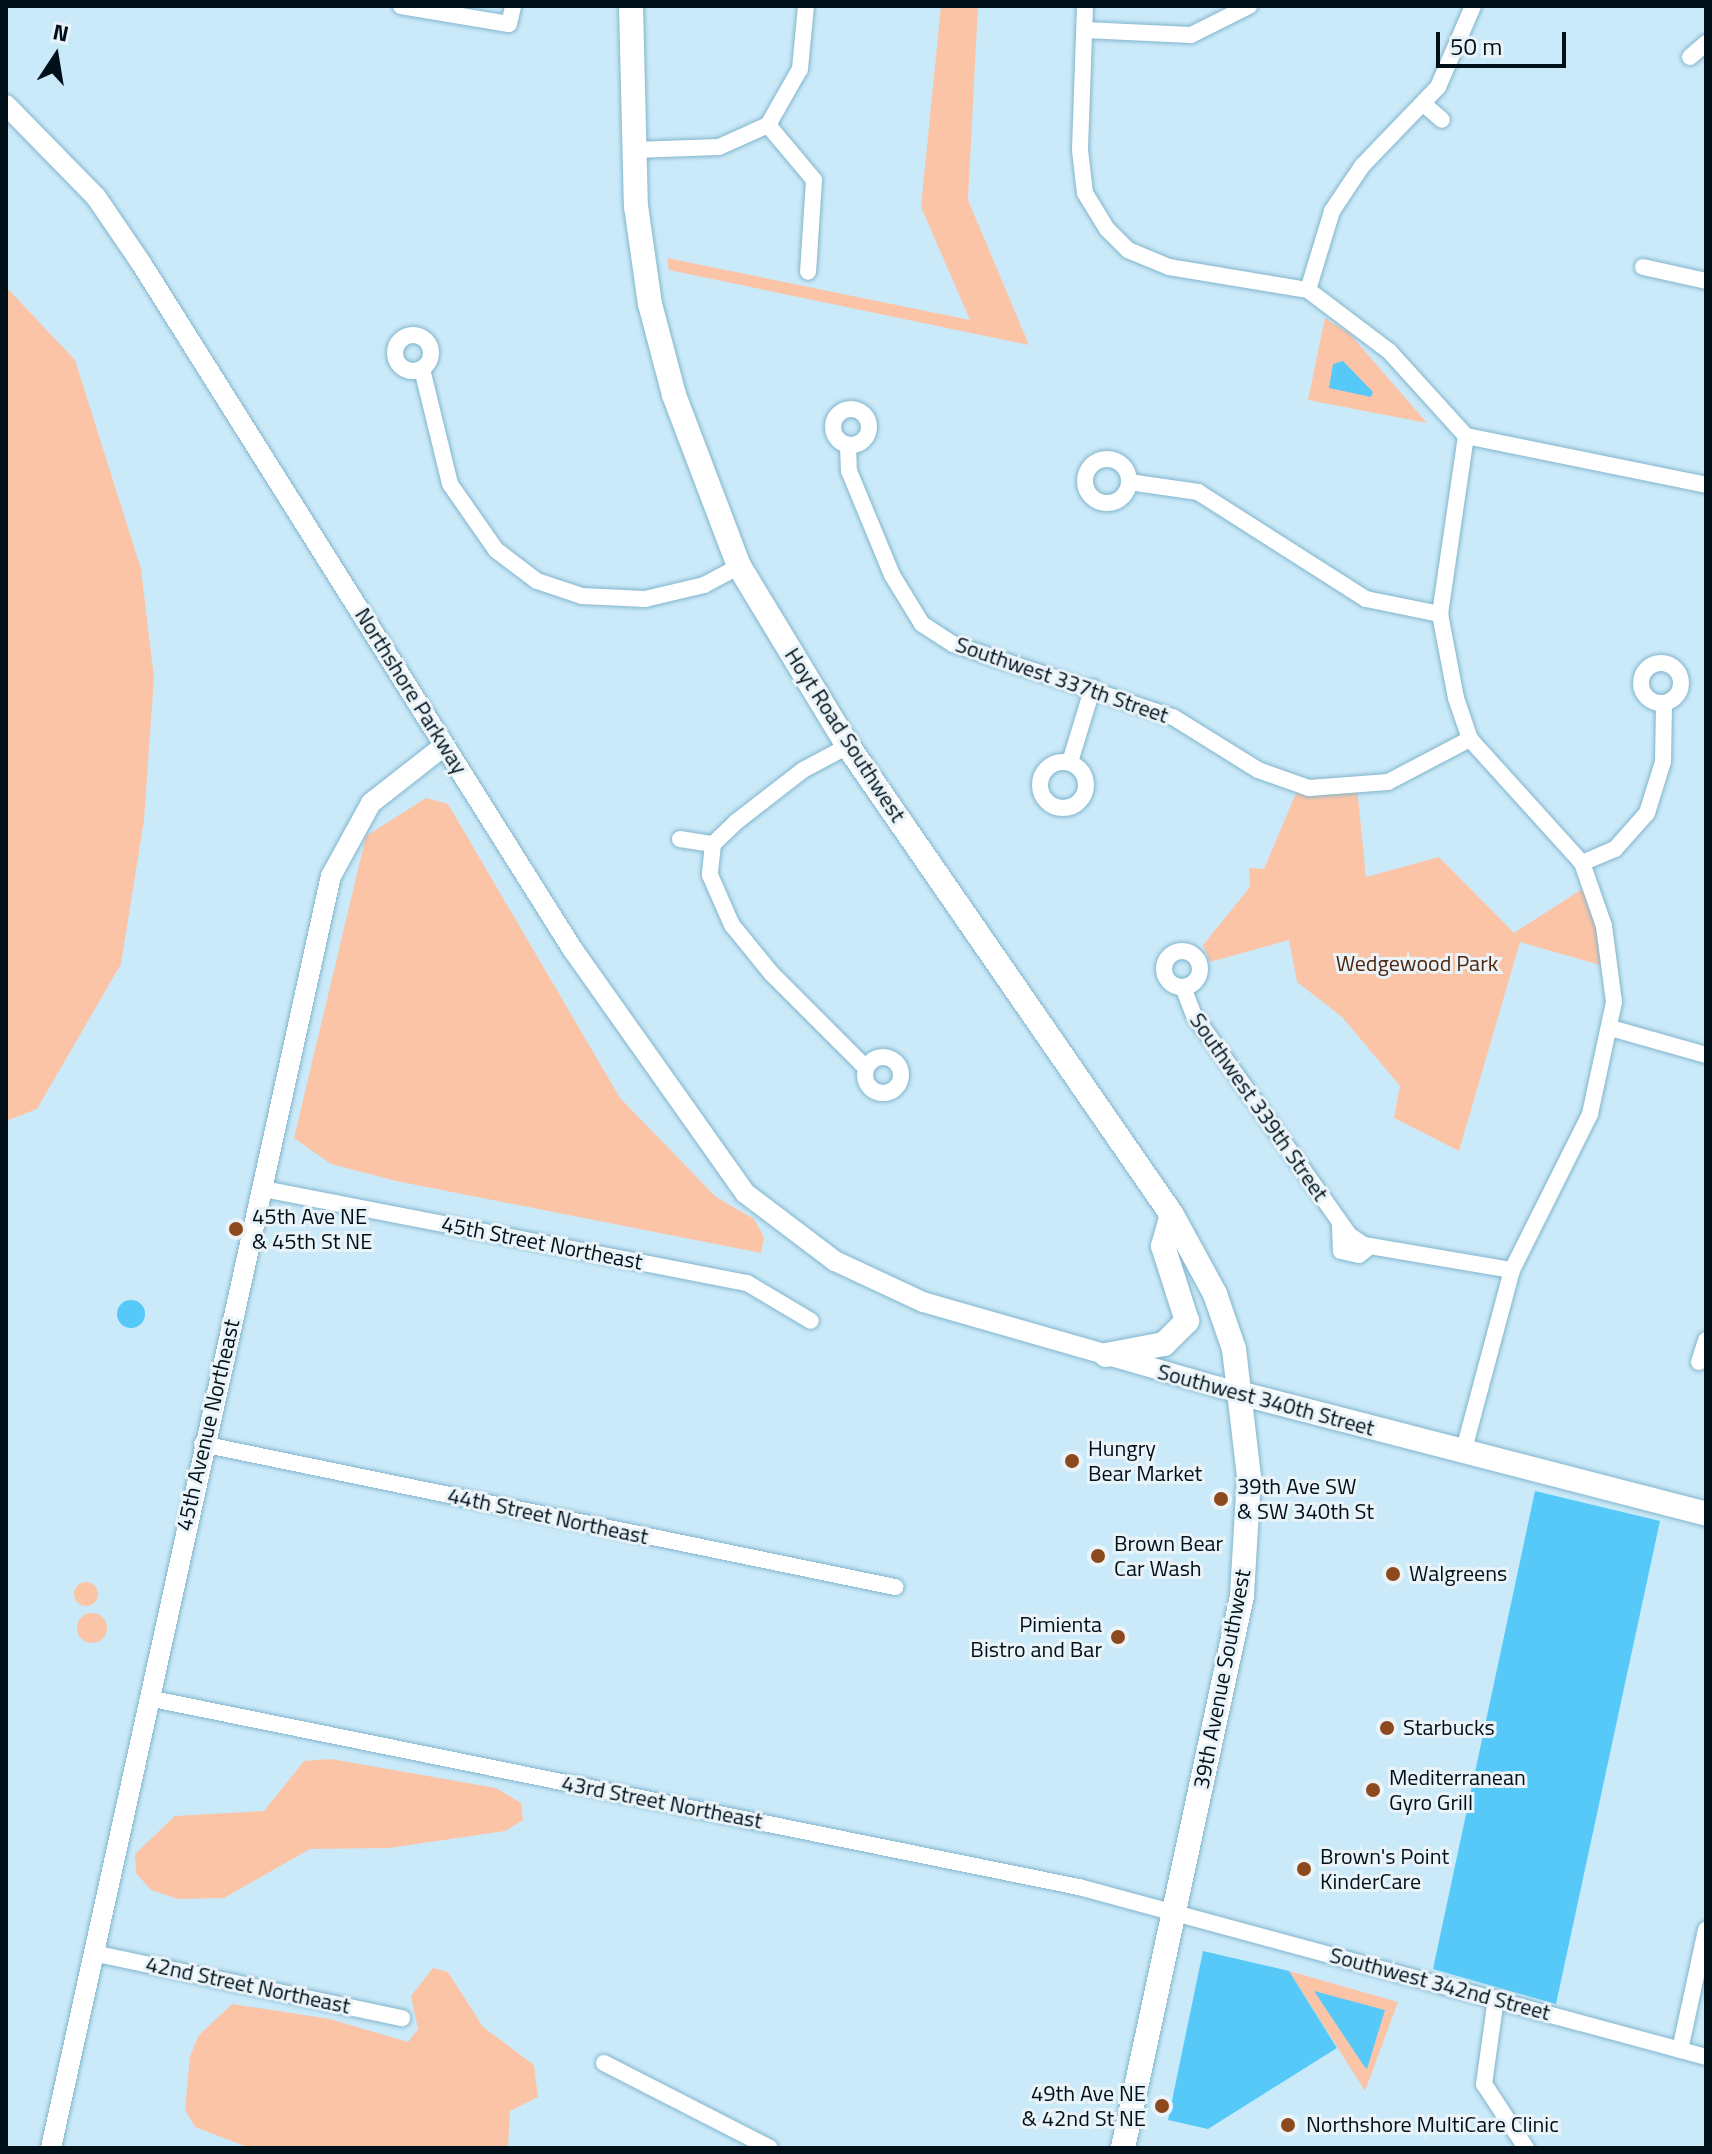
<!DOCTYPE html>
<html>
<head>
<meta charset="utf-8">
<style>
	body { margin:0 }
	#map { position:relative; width:1712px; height:2154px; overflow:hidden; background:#cbeaf9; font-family:"Titillium Web",sans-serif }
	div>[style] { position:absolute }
	.green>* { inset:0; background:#fcc4a7 }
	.round { border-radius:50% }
	.water>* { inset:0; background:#57c9f9 }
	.roads { filter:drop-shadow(0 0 2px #82b5cd) drop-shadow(0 0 2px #82b5cd) }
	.minor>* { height:16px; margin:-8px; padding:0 8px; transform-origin:8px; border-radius:8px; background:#fff }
	.minor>.ring { margin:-8px; padding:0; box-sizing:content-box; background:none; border:16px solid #fff; border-radius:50% }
	.tertiary>* { height:20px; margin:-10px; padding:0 10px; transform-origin:10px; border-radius:10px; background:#fff }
	.secondary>* { height:24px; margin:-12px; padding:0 12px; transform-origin:12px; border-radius:12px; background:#fff }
	.dots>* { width:22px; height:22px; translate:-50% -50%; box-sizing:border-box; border:4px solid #e9f3f8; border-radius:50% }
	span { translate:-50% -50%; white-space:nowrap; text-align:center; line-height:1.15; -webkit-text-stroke:6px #e9f3f8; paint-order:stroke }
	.street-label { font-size:22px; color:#001019 }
	.park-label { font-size:22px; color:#50260c }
	.poi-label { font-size:22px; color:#001019 }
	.left { translate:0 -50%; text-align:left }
	.right { translate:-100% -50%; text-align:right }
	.frame { position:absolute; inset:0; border:8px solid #001019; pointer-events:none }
	.north { position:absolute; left:16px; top:16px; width:80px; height:80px; -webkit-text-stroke:6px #e9f3f8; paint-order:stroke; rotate:12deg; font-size:22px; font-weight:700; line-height:32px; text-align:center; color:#001019 }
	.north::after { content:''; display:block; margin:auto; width:28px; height:36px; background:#001019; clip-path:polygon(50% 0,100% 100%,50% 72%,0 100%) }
	.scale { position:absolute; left:1436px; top:32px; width:130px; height:36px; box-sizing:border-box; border:4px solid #001019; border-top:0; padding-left:10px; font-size:24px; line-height:28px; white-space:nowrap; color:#001019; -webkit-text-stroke:6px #e9f3f8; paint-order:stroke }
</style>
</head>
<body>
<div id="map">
	<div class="green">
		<i style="clip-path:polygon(941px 6px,978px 6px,968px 200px,1029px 345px,669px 270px,667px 258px,970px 320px,921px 207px)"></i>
		<i style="clip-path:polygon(6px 287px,75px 360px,141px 569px,154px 678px,144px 820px,121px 964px,37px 1109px,6px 1121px)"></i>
		<i style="clip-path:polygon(1325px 318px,1350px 334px,1427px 423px,1308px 400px)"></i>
		<i style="clip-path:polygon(1299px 786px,1357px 788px,1366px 877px,1439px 857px,1514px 933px,1590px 884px,1611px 968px,1520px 942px,1459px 1151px,1394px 1118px,1400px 1086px,1342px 1017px,1297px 982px,1289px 940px,1210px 962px,1203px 945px,1250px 887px,1249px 868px,1264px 869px)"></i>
		<i style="clip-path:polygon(426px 798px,448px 804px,620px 1098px,716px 1197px,754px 1219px,764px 1237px,761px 1253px,396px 1181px,331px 1164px,294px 1138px,366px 836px)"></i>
		<i class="round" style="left:74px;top:1582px;width:24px;height:24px"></i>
		<i class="round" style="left:77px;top:1613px;width:30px;height:30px"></i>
		<i style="clip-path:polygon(331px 1759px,496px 1788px,521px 1803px,523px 1820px,505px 1831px,389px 1848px,310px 1849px,224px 1898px,178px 1899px,151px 1890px,136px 1873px,135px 1854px,175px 1816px,264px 1811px,304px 1761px)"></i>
		<i style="clip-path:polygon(433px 1968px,448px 1972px,483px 2027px,534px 2065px,538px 2097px,510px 2111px,508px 2148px,250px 2148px,195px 2127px,185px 2110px,190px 2056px,199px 2035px,232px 2004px,330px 2019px,408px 2042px,418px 2029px,411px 1996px)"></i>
		<i style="clip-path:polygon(1289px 1971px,1398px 2002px,1365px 2091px)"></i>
	</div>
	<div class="water">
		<i style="clip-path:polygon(1343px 361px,1373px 392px,1371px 397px,1329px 388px,1333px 364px)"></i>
		<i class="round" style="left:117px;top:1300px;width:28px;height:28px"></i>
		<i style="clip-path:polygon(1535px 1491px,1660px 1521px,1556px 2004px,1433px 1969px)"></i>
		<i style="clip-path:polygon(1203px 1951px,1289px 1971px,1337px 2048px,1208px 2129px,1168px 2120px)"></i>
		<i style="clip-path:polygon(1314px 1991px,1385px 2010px,1367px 2069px,1364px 2066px)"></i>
	</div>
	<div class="roads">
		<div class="minor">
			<i style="left:401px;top:6px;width:109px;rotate:9.5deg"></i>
			<i style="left:509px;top:24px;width:18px;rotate:-77deg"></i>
			<i style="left:1085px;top:6px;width:144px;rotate:92deg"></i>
			<i style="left:1080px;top:150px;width:43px;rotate:83.4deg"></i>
			<i style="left:1085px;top:193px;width:42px;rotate:58.6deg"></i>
			<i style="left:1107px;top:229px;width:30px;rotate:45deg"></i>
			<i style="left:1128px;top:250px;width:44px;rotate:22.5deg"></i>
			<i style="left:1169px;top:267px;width:141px;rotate:9.4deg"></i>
			<i style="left:1308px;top:290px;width:101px;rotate:37deg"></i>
			<i style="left:1389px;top:351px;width:115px;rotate:47.8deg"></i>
			<i style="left:1085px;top:30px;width:106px;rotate:2.7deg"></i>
			<i style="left:1191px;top:35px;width:65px;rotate:-26.6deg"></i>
			<i style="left:1690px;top:57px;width:21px;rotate:-41deg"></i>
			<i style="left:1426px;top:106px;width:21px;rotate:41deg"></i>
			<i style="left:768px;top:125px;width:72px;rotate:50.1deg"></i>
			<i style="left:814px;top:180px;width:92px;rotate:93.7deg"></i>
			<i style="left:634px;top:150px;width:85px;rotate:-2deg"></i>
			<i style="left:719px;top:147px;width:54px;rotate:-24.2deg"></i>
			<i style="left:768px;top:125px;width:64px;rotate:-60.3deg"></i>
			<i style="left:800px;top:69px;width:63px;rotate:-84.6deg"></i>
			<i style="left:1643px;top:267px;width:65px;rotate:12.5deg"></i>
			<i style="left:1308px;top:290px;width:83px;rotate:-73.1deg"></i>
			<i style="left:1332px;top:211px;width:54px;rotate:-56.3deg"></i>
			<i style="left:1362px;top:166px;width:110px;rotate:-46.1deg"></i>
			<i style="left:1438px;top:87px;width:88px;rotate:-66.6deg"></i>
			<i class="ring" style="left:395px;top:335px;width:20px;height:20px"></i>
			<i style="left:422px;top:369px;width:118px;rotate:76.3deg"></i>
			<i style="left:450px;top:484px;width:80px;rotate:55.1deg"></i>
			<i style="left:496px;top:550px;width:51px;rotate:37.1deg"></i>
			<i style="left:537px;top:581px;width:47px;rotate:18.4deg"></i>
			<i style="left:582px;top:596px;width:63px;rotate:2.7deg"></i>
			<i style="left:645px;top:599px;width:61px;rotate:-13.3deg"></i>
			<i style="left:704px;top:585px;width:40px;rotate:-28deg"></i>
			<i class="ring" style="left:833px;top:409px;width:20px;height:20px"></i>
			<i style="left:1466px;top:436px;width:245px;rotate:11.5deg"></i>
			<i style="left:848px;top:445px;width:26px;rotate:88deg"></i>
			<i style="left:849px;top:471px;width:113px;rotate:67.5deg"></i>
			<i style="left:892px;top:575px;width:57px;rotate:58.5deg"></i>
			<i style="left:922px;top:624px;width:37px;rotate:33deg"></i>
			<i style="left:953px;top:644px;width:232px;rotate:18.4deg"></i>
			<i style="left:1173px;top:717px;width:100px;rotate:31.9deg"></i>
			<i style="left:1258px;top:770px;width:54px;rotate:19.4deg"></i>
			<i style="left:1309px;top:788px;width:79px;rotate:-4.3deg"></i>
			<i style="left:1388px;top:782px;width:93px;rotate:-27.7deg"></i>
			<i class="ring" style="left:1085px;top:459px;width:28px;height:28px"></i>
			<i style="left:1129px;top:482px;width:70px;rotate:8.2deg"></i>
			<i style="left:1198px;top:492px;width:199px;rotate:32.5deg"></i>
			<i style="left:1366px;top:599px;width:76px;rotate:11.5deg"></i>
			<i class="ring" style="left:1641px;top:663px;width:24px;height:24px"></i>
			<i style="left:848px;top:746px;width:51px;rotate:151.9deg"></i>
			<i style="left:803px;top:770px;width:85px;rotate:142.2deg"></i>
			<i style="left:736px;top:822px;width:32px;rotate:136deg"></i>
			<i style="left:713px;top:844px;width:31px;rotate:96deg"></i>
			<i style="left:710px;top:875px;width:55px;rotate:66.3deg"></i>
			<i style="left:732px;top:925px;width:63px;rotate:50.8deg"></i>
			<i style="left:772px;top:974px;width:133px;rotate:45deg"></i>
			<i style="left:1070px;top:762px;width:78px;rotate:-73deg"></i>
			<i class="ring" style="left:1040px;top:762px;width:30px;height:30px"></i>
			<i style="left:680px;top:839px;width:33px;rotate:9deg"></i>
			<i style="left:1582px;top:863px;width:36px;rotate:-23deg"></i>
			<i style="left:1615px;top:849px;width:48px;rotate:-48.4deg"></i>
			<i style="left:1647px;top:813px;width:53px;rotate:-72.6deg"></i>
			<i style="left:1663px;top:762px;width:59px;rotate:-89deg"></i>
			<i class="ring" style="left:1164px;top:951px;width:20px;height:20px"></i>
			<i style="left:1183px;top:987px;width:30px;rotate:69deg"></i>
			<i style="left:1194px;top:1015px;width:269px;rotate:54.8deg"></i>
			<i style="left:1349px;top:1235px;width:18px;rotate:34deg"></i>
			<i style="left:1364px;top:1245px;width:150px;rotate:9.6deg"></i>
			<i style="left:1614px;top:1029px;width:96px;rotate:15.8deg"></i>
			<i class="ring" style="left:865px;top:1057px;width:20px;height:20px"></i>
			<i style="left:263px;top:1189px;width:493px;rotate:11deg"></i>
			<i style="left:747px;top:1283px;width:74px;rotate:30.7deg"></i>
			<i style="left:1340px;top:1225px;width:26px;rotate:88deg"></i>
			<i style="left:1341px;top:1251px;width:18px;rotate:13deg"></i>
			<i style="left:1359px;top:1255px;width:14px;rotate:-39deg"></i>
			<i style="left:1699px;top:1362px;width:23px;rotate:-72deg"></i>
			<i style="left:202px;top:1444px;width:708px;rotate:11.66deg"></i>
			<i style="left:1463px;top:1453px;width:189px;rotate:-75deg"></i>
			<i style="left:1512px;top:1270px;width:174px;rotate:-63.4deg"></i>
			<i style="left:1590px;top:1114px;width:115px;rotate:-77.9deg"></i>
			<i style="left:1614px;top:1002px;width:77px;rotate:-97.5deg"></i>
			<i style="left:1604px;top:926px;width:67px;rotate:-109.2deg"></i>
			<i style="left:1582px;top:863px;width:167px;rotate:-132.1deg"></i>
			<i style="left:1470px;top:739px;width:43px;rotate:-108.9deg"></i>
			<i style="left:1456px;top:698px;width:86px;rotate:-100.8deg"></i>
			<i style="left:1440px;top:614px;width:180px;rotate:-81.7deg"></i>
			<i style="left:148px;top:1698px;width:950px;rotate:11.48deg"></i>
			<i style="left:1079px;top:1887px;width:650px;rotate:15.17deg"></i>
			<i style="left:93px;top:1953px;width:316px;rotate:11.9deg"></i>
			<i style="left:1496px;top:1998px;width:87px;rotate:97.9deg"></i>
			<i style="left:1484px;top:2084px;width:77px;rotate:56.7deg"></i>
			<i style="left:1680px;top:2050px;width:123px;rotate:-77.8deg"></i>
			<i style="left:604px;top:2063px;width:186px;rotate:27.1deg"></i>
		</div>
		<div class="tertiary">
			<i style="left:6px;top:105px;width:129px;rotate:45.6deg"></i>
			<i style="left:96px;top:197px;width:80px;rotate:55.7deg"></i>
			<i style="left:141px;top:263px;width:812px;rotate:57.84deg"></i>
			<i style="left:573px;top:950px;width:298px;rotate:54.7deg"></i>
			<i style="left:745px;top:1193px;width:113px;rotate:37.1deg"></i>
			<i style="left:835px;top:1261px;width:97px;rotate:25deg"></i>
			<i style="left:923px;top:1302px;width:333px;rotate:16deg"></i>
			<i style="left:51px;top:2148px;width:1302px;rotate:-77.59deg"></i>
			<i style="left:331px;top:876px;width:83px;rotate:-61.3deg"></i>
			<i style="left:371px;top:803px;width:93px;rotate:-38deg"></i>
		</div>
		<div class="secondary">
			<i style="left:631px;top:6px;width:200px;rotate:88.6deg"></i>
			<i style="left:636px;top:206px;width:99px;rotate:81.9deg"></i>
			<i style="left:650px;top:304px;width:94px;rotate:75.2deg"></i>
			<i style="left:674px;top:395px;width:183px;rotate:69.2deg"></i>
			<i style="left:739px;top:566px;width:210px;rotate:58.8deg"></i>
			<i style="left:848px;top:746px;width:570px;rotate:55.36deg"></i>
			<i style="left:1172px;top:1215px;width:90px;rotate:61.4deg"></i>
			<i style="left:1215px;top:1294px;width:58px;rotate:70.9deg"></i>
			<i style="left:1234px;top:1349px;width:129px;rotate:83.3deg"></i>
			<i style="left:1249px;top:1477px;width:119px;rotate:93.4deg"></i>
			<i style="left:1242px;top:1596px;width:565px;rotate:102.17deg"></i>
			<i style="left:1106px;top:1355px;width:59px;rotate:-10.7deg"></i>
			<i style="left:1164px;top:1344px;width:33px;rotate:-45deg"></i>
			<i style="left:1187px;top:1321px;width:79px;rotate:-107.7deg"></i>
			<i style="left:1163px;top:1246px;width:32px;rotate:-74deg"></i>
			<i style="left:1243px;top:1394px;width:478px;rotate:14.5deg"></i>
		</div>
	</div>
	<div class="dots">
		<i style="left:236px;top:1229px;background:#8d491e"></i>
		<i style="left:1072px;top:1461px;background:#8d491e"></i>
		<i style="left:1221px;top:1499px;background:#8d491e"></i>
		<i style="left:1098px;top:1556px;background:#8d491e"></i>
		<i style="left:1393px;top:1574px;background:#8d491e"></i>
		<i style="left:1118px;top:1637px;background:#8d491e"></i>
		<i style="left:1387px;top:1728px;background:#8d491e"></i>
		<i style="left:1373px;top:1790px;background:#8d491e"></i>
		<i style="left:1304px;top:1869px;background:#8d491e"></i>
		<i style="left:1162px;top:2106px;background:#8d491e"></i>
		<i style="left:1288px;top:2125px;background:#8d491e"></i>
	</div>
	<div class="street-label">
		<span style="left:1062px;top:680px;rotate:19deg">Southwest 337th Street</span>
		<span style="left:411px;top:691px;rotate:58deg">Northshore Parkway</span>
		<span style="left:845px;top:735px;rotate:57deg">Hoyt Road Southwest</span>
		<span style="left:1259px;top:1107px;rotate:55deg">Southwest 339th Street</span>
		<span style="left:542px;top:1243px;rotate:11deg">45th Street Northeast</span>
		<span style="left:1266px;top:1400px;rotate:15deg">Southwest 340th Street</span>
		<span style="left:208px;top:1425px;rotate:-77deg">45th Avenue Northeast</span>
		<span style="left:548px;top:1516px;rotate:12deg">44th Street Northeast</span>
		<span style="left:1222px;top:1679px;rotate:-79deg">39th Avenue Southwest</span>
		<span style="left:662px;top:1802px;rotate:11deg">43rd Street Northeast</span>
		<span style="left:1440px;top:1984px;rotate:15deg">Southwest 342nd Street</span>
		<span style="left:248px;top:1985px;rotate:12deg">42nd Street Northeast</span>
	</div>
	<div class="park-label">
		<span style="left:1417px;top:964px">Wedgewood Park</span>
	</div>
	<div class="poi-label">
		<span class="left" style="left:252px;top:1229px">45th Ave NE<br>&amp; 45th St NE</span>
		<span class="left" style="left:1088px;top:1461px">Hungry<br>Bear Market</span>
		<span class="left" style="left:1237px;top:1499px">39th Ave SW<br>&amp; SW 340th St</span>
		<span class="left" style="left:1114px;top:1556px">Brown Bear<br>Car Wash</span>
		<span class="left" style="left:1409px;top:1574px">Walgreens</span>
		<span class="right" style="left:1102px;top:1637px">Pimienta<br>Bistro and Bar</span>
		<span class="left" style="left:1403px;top:1728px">Starbucks</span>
		<span class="left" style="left:1389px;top:1790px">Mediterranean<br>Gyro Grill</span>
		<span class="left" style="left:1320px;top:1869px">Brown's Point<br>KinderCare</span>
		<span class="right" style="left:1146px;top:2106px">49th Ave NE<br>&amp; 42nd St NE</span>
		<span class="left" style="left:1306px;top:2125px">Northshore MultiCare Clinic</span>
	</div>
	<div class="frame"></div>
	<div class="north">N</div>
	<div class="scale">50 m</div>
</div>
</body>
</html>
